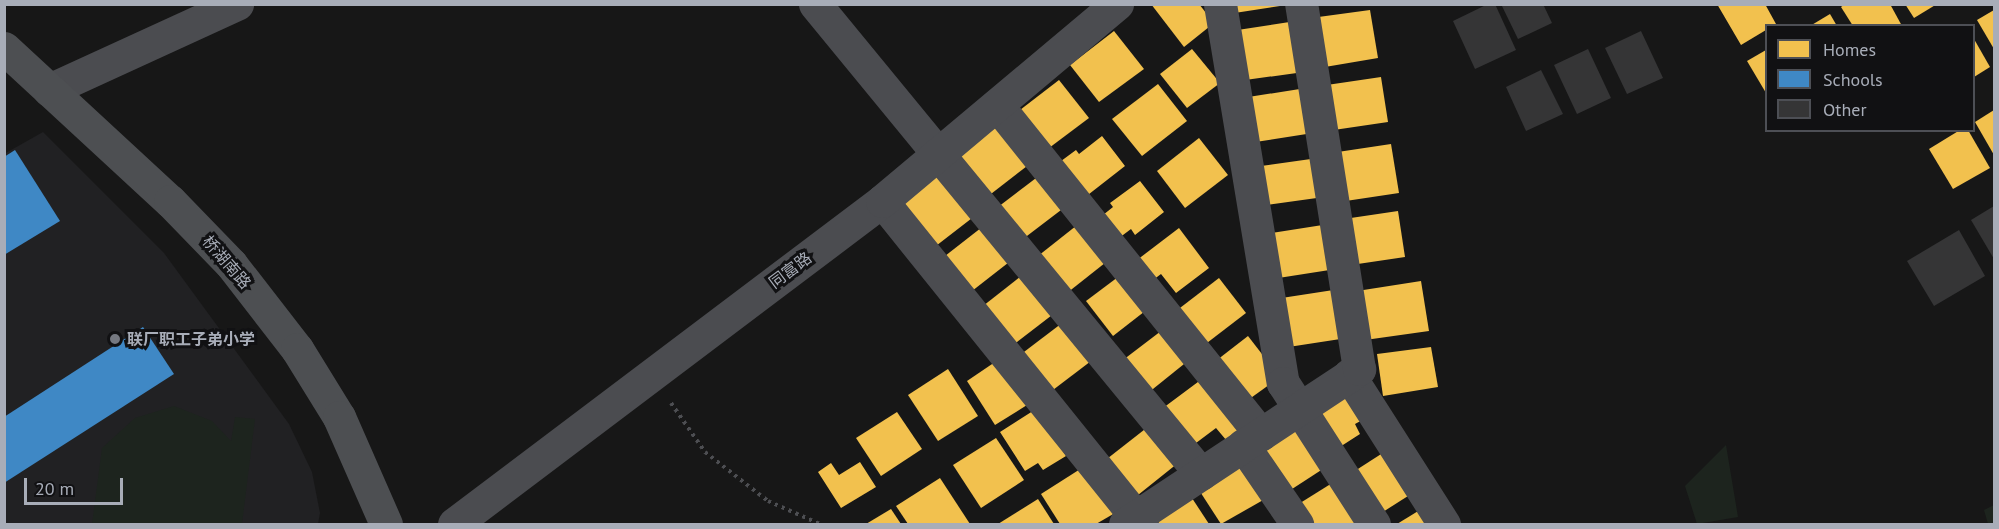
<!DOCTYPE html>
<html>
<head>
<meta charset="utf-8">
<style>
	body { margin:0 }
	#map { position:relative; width:1999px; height:529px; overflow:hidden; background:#171717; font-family:"PT Sans","Noto Sans SC",sans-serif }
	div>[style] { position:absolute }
	.built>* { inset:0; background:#212123 }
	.green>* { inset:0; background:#1d241e }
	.homes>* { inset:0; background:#f2c14e }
	.schools>* { inset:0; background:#3f88c5 }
	.building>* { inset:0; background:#353536 }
	.path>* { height:4px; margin-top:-2px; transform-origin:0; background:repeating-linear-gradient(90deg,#4d4e52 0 3px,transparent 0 7.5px) }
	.minor>* { height:33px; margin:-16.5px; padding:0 16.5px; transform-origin:16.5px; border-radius:16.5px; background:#4b4c50 }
	.major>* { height:33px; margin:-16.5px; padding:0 16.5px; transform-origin:16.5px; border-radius:16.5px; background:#4d4f52 }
	.dots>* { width:16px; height:16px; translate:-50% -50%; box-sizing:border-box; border:3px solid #111113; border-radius:50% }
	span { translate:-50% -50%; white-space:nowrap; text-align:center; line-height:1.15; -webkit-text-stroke:6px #111113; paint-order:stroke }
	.street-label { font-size:16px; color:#a8adb8 }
	.poi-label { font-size:16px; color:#a8adb8; font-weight:700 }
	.left { translate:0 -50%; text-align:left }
	.frame { position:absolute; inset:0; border:6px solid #a8adb8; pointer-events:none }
	.legend { position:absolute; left:1765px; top:24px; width:210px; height:108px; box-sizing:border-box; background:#111113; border:2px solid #4d4f55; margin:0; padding:8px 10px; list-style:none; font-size:18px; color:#a8adb8 }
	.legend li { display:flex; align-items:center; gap:12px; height:30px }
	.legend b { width:30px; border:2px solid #4d4f55 }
	.scale { position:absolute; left:24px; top:478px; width:99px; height:27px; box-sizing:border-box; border:3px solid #a8adb8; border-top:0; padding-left:8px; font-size:18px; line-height:21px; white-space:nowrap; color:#a8adb8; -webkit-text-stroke:4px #111113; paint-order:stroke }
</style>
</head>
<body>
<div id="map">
	<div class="built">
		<i style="clip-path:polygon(43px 132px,164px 253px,289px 424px,312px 472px,320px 513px,318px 524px,5px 524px,4px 154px)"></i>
	</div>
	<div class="green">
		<i style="clip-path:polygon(174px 406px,212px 421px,231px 441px,235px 417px,255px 419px,242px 524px,92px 524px,102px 448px,135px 418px)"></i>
		<i style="clip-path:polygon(1726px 445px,1738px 517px,1697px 524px,1685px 486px)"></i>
		<i style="clip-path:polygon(1994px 505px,1994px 524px,1988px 524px,1984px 510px)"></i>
	</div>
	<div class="homes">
		<i style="clip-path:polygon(1151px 4px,1199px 4px,1214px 23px,1184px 47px)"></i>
		<i style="clip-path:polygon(1227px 4px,1280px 4px,1280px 6px,1228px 14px)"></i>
		<i style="clip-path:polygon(1717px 4px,1765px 4px,1776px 24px,1766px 26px,1766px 30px,1741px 45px)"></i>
		<i style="clip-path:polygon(1845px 4px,1890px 4px,1902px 26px,1853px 26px,1841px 7px)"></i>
		<i style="clip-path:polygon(1905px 4px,1937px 4px,1914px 18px)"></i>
		<i style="clip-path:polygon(1370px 10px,1378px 58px,1319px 68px,1311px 18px)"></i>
		<i style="clip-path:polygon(1994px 10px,1994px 49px,1977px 20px)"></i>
		<i style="clip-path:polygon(1830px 14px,1837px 26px,1810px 26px)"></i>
		<i style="clip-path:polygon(1296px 21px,1304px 72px,1238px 81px,1231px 31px)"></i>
		<i style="clip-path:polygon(1114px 31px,1144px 69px,1099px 102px,1070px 65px)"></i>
		<i style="clip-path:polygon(1974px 39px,1990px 67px,1974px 77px)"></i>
		<i style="clip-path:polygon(1192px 49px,1220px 83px,1187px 108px,1160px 74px)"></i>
		<i style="clip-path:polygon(1766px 50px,1766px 93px,1747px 61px)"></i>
		<i style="clip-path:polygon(1381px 77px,1388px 122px,1327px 131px,1320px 86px)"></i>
		<i style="clip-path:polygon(1059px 80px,1089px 118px,1049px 148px,1020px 110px)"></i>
		<i style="clip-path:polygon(1158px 84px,1187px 121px,1142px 156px,1112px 119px)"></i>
		<i style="clip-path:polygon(1306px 88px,1313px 133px,1249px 143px,1242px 98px)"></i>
		<i style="clip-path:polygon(1994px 110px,1994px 155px,1975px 122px)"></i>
		<i style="clip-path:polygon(1000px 124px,1031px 163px,987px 197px,956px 158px)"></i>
		<i style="clip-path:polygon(1960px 130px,1968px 130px,1990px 168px,1953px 189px,1929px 149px)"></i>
		<i style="clip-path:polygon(1102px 136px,1125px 166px,1084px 198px,1057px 164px,1076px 150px,1079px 154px)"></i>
		<i style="clip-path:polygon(1199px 138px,1228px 175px,1185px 208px,1157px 171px)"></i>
		<i style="clip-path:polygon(1391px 144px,1399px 193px,1339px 202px,1331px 153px)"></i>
		<i style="clip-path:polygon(1318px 158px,1324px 197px,1260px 206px,1254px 167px)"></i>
		<i style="clip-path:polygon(940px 170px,976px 215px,932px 249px,896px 203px)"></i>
		<i style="clip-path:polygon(1040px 175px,1065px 207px,1023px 239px,998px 207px)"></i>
		<i style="clip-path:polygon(1140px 181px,1164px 212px,1135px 235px,1131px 229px,1115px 241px,1098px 219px,1113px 207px,1110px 203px)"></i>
		<i style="clip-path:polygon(1398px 211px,1405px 257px,1351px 265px,1344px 219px)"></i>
		<i style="clip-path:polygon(1081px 222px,1110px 259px,1067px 293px,1038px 256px)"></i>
		<i style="clip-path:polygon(986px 224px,1013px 259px,972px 291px,945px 256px)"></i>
		<i style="clip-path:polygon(1329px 224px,1336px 269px,1272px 279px,1265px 234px)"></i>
		<i style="clip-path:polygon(1179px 228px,1209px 268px,1176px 293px,1161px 274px,1153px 280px,1137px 260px)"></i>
		<i style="clip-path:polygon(1025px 273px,1056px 312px,1013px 345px,983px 306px)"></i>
		<i style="clip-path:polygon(1122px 274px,1149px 308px,1113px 336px,1086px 301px)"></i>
		<i style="clip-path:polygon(1219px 278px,1246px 313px,1203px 346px,1176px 311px)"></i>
		<i style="clip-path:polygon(1421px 281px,1429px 331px,1365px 340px,1357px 291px)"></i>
		<i style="clip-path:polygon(1340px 289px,1347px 338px,1282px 348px,1275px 299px)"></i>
		<i style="clip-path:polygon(1066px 320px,1095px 358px,1049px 393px,1020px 355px)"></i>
		<i style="clip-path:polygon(1165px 328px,1189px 360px,1148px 393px,1123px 360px)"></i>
		<i style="clip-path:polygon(1248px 336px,1272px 367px,1273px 382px,1248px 400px,1217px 360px)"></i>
		<i style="clip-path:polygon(1431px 347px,1438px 387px,1383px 396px,1377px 354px)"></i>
		<i style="clip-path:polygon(998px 360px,1027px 405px,995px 425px,967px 381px)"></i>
		<i style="clip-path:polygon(948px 369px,978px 416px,938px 441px,908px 395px)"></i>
		<i style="clip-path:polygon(1206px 376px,1251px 433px,1232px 447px,1216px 428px,1188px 449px,1159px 411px)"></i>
		<i style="clip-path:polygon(1347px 388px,1366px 418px,1355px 424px,1360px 434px,1332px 452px,1307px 414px)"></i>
		<i style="clip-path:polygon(1036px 409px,1066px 456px,1043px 470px,1038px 463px,1025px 471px,1000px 432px)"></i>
		<i style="clip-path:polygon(897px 412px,922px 449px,881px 476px,856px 438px)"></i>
		<i style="clip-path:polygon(1300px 421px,1329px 465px,1289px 491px,1260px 447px)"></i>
		<i style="clip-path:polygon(1149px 426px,1178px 463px,1133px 499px,1103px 462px)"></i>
		<i style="clip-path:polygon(996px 438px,1024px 480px,981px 508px,953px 465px)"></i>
		<i style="clip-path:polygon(1392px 447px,1419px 489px,1375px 517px,1347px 476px)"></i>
		<i style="clip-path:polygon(1240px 460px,1265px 499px,1221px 524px,1197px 487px)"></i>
		<i style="clip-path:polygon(860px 462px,876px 487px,841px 508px,818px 472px,831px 463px,839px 475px)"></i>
		<i style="clip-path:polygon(1085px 466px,1115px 513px,1096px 524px,1060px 524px,1041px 494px)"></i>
		<i style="clip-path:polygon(940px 478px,970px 524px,908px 524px,896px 506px)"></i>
		<i style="clip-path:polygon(1337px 480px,1363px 524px,1309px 524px,1297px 505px)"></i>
		<i style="clip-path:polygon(1188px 492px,1209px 524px,1157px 524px,1151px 515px)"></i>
		<i style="clip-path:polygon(1038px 499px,1054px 524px,998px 524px)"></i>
		<i style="clip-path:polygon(1428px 505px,1440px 524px,1397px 524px)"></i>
		<i style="clip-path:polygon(891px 509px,901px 524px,866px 524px)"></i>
	</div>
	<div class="schools">
		<i style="clip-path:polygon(15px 150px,60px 221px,4px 255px,4px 157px)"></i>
		<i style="clip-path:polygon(143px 327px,174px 374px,4px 483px,4px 417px)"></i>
	</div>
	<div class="building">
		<i style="clip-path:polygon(1488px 4px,1495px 4px,1516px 50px,1475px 69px,1453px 21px)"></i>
		<i style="clip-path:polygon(1501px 4px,1543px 4px,1552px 23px,1518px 39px)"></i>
		<i style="clip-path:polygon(1641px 31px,1663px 78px,1627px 94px,1605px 48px)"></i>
		<i style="clip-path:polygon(1588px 49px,1611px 98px,1577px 114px,1554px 65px)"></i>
		<i style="clip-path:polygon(1541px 70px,1563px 114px,1526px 131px,1506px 87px)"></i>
		<i style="clip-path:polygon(1994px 206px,1994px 259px,1971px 220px)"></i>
		<i style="clip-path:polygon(1959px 230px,1985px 276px,1934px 306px,1907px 261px)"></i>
	</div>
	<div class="path">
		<i style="left:671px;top:403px;width:60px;rotate:55.2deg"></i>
		<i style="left:705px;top:452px;width:80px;rotate:37.9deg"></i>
		<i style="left:768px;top:501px;width:57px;rotate:23.9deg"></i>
	</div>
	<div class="minor">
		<i style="left:815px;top:4px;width:608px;rotate:50.6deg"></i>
		<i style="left:1220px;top:4px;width:384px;rotate:80.6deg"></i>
		<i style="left:1283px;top:383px;width:168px;rotate:57.2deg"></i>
		<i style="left:49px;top:90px;width:207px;rotate:-24.6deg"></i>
		<i style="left:997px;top:105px;width:422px;rotate:51.3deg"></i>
		<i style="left:882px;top:201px;width:415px;rotate:51.2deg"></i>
		<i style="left:1349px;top:375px;width:177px;rotate:57.5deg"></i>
		<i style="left:1243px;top:445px;width:96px;rotate:55.6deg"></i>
		<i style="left:454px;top:524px;width:536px;rotate:-37.04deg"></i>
		<i style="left:882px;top:201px;width:307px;rotate:-40deg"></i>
		<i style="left:1125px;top:524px;width:281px;rotate:-33.5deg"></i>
		<i style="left:1359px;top:369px;width:370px;rotate:-99deg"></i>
	</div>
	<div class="major">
		<i style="left:4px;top:48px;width:226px;rotate:42.7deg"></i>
		<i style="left:170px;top:201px;width:88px;rotate:45.9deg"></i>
		<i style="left:231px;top:264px;width:108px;rotate:52.2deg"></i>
		<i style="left:297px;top:349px;width:80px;rotate:58.3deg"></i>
		<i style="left:339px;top:417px;width:117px;rotate:66.3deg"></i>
	</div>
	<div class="dots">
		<i style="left:115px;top:339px;background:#757880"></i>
	</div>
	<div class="street-label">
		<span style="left:227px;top:262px;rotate:49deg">桥湖南路</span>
		<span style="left:790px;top:270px;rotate:-37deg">同富路</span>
	</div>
	<div class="poi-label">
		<span class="left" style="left:127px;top:339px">联厂职工子弟小学</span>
	</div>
	<div class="frame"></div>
	<ul class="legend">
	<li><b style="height:16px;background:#f2c14e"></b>Homes</li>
	<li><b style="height:16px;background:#3f88c5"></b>Schools</li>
	<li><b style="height:16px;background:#353536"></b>Other</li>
	</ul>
	<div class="scale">20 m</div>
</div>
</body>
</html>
